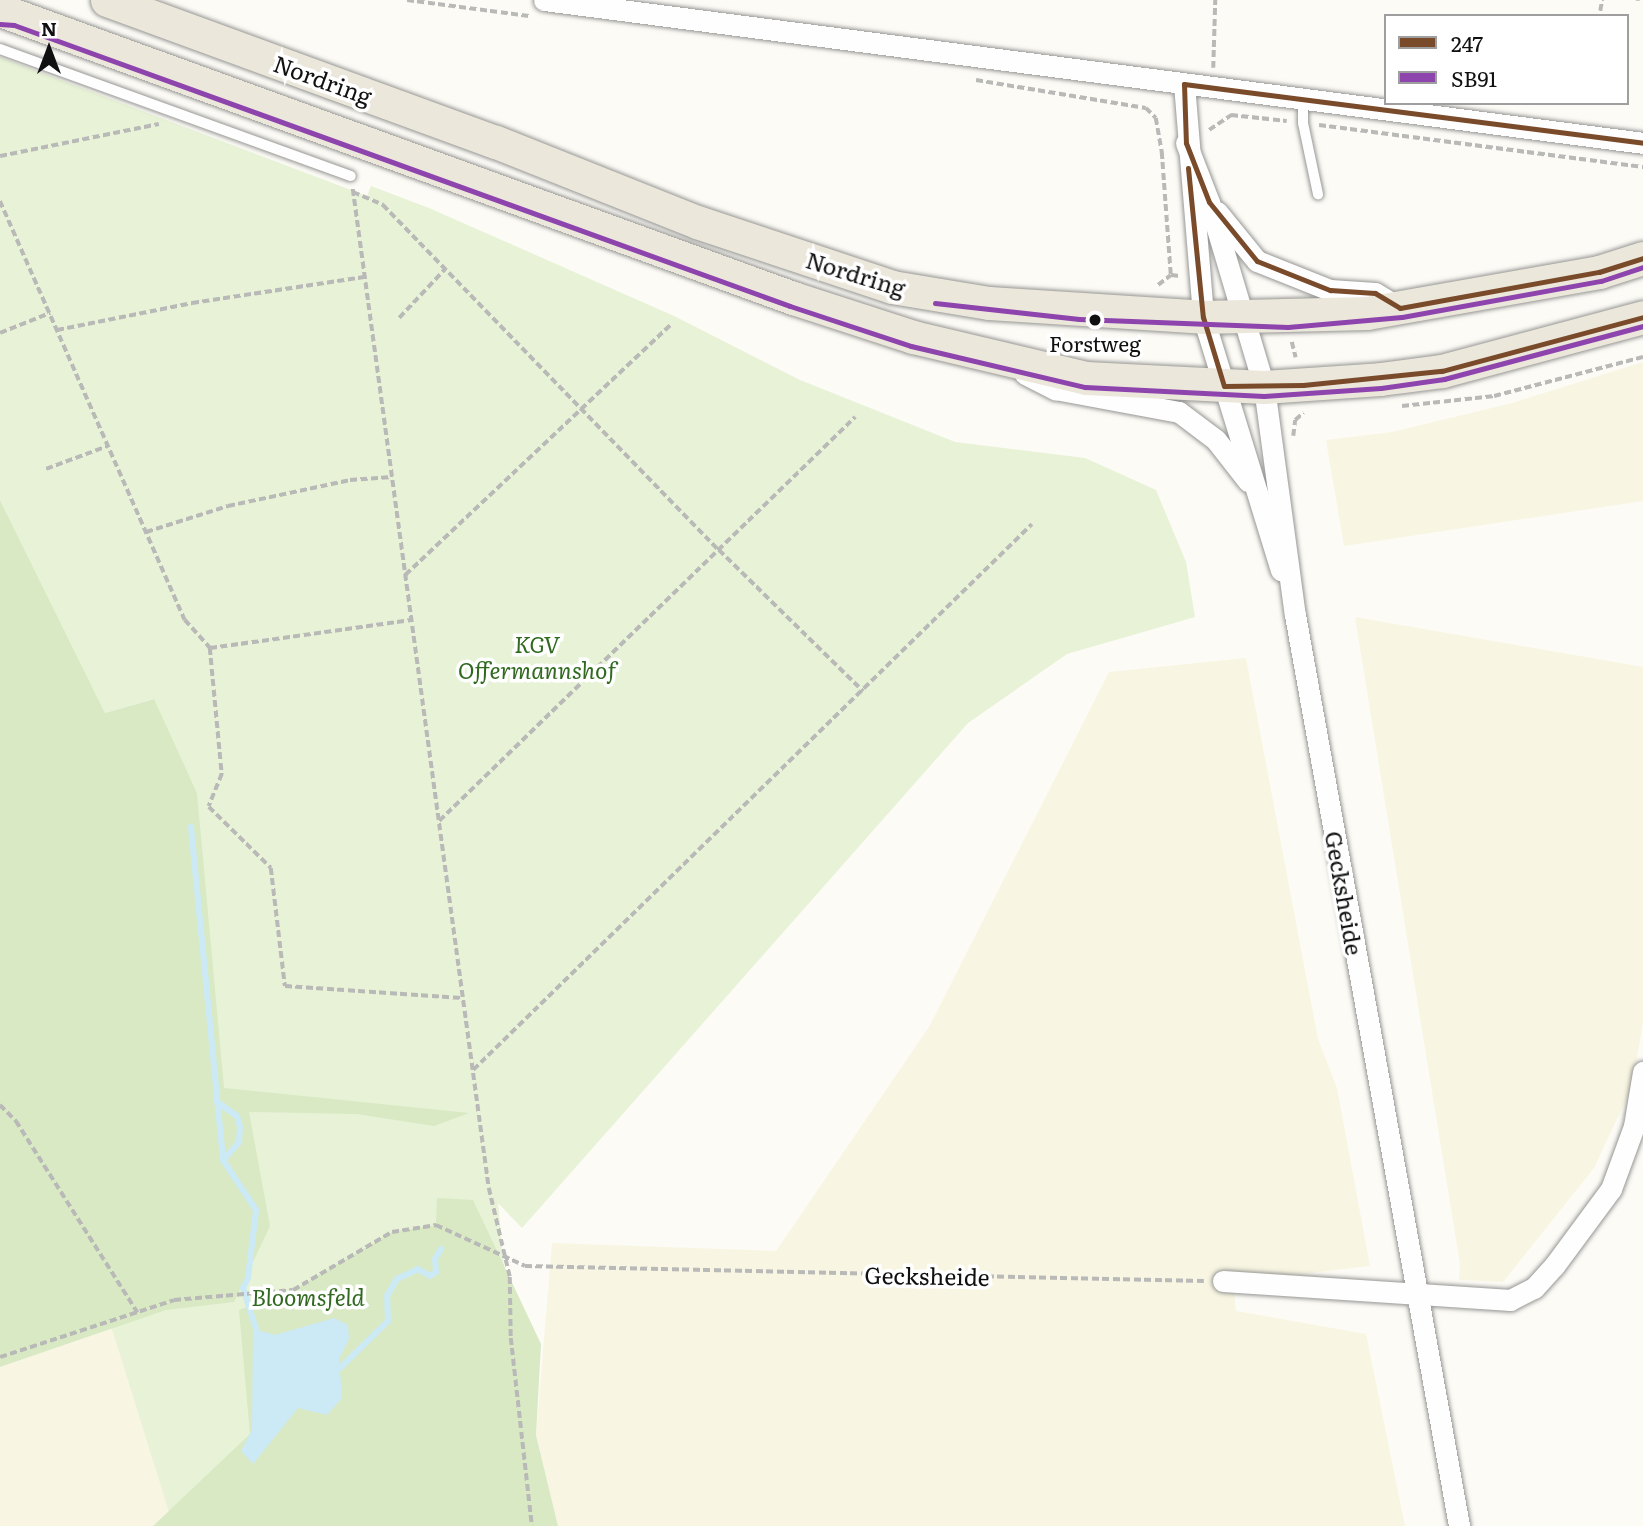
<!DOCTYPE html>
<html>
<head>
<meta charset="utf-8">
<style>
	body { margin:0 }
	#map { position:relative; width:1643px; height:1526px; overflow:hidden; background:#fcfbf6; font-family:Literata,serif }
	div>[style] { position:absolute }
	.farmland>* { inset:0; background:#f8f6e2 }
	.green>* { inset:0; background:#e7f2d6 }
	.forest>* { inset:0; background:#d8e9c4 }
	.water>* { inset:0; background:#cce9f6 }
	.stream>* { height:6px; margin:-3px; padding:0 3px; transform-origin:3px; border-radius:3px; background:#cce9f6 }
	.path>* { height:3.5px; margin-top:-1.75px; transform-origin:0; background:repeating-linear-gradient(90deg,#b9b9b8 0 7px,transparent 0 10.5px) }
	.roads { filter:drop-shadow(0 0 2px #969694) drop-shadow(0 0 2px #969694) }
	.lane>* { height:10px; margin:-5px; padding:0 5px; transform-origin:5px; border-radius:5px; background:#fffefe }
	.street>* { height:21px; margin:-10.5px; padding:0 10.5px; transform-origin:10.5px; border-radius:10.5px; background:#fffefe }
	.primary>* { height:33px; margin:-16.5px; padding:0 16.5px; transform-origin:16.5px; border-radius:16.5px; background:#ece7db }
	.bus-1>* { height:5px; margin:-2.5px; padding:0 2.5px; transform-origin:2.5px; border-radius:2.5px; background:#7a4b2a }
	.bus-2>* { height:5px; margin:-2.5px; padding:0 2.5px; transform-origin:2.5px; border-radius:2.5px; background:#8e44ad }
	.dots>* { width:19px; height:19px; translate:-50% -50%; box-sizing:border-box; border:4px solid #fff; border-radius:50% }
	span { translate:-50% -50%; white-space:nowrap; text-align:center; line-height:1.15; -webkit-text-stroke:7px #fff; paint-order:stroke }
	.bus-label { font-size:21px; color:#101010 }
	.street-label { font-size:23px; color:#101010 }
	.park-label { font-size:23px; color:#30691f; font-style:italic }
	.legend { position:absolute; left:1384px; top:14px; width:245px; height:91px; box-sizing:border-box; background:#fff; border:2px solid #9f9f9f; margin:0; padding:9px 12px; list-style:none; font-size:21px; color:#101010 }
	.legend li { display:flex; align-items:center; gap:14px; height:35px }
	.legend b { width:35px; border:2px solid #9f9f9f }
	.north { position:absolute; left:14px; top:14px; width:70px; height:70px; -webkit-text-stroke:5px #fff; paint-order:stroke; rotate:0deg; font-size:19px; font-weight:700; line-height:28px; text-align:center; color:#101010 }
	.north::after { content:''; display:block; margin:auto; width:24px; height:32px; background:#101010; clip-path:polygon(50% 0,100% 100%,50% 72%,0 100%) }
</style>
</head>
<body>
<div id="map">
	<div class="farmland">
		<i style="clip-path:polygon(1643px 362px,1643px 501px,1344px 546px,1326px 440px,1392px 432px,1512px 403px)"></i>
		<i style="clip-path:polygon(1355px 617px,1643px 667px,1643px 1022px,1632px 1087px,1594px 1168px,1503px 1282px,1459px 1280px,1460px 1264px)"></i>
		<i style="clip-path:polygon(1246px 658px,1318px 1039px,1337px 1088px,1370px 1266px,1233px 1282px,1236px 1311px,1366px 1334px,1405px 1526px,558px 1526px,536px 1435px,552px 1243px,776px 1251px,929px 1027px,1109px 672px)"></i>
		<i style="clip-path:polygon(166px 1310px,250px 1434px,153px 1526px,0 1526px,0 1367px)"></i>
	</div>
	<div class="green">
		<i style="clip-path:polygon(0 57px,367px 196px,371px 186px,429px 208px,674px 316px,800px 380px,955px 442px,1085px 458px,1156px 490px,1186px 562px,1195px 617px,1067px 654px,968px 723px,522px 1228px,498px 1203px,507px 1300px,467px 1526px,169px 1512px,108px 1316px,198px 823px,197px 793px,153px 699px,105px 713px,0 500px)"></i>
	</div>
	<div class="forest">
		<i style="clip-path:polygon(0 500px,105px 713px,154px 699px,197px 793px,224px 1088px,469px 1113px,434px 1126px,357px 1114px,249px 1112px,270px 1226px,234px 1302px,166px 1310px,0 1367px)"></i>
		<i style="clip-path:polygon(437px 1198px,473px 1200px,541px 1344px,536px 1435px,558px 1526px,153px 1526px,250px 1434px,239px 1310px,293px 1290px,392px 1232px,436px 1225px)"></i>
	</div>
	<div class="water">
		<i style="clip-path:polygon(334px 1318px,348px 1325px,349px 1339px,339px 1359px,342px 1398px,327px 1415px,298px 1408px,253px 1464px,241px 1451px,252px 1430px,253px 1329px,275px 1335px)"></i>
	</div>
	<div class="stream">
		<i style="left:191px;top:827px;width:335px;rotate:84.5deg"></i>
		<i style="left:223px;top:1160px;width:60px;rotate:56.6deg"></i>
		<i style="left:256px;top:1210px;width:68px;rotate:96.7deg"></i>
		<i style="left:248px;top:1278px;width:11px;rotate:117deg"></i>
		<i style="left:243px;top:1288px;width:43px;rotate:72.4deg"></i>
		<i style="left:216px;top:1101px;width:26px;rotate:36deg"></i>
		<i style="left:237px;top:1116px;width:11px;rotate:75deg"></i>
		<i style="left:240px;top:1127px;width:15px;rotate:94deg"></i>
		<i style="left:239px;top:1142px;width:23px;rotate:131deg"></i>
		<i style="left:340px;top:1368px;width:67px;rotate:-44.4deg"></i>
		<i style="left:388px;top:1321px;width:25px;rotate:-92deg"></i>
		<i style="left:387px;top:1296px;width:20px;rotate:-60deg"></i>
		<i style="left:397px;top:1279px;width:23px;rotate:-25deg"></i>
		<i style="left:418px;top:1269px;width:14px;rotate:30deg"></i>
		<i style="left:430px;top:1276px;width:7px;rotate:-34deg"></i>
		<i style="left:436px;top:1272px;width:13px;rotate:-94deg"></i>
		<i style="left:435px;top:1259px;width:12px;rotate:-59deg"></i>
	</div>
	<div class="path">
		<i style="left:407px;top:0;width:123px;rotate:7.5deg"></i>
		<i style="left:1638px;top:0;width:1px;rotate:90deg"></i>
		<i style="left:1600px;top:11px;width:11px;rotate:-80deg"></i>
		<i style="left:1213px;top:68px;width:68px;rotate:-88.3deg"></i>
		<i style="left:976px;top:80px;width:172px;rotate:9.4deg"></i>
		<i style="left:1146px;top:108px;width:14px;rotate:45deg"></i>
		<i style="left:1156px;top:118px;width:35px;rotate:80deg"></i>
		<i style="left:1162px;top:152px;width:123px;rotate:85.8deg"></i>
		<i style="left:1319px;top:125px;width:327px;rotate:7.4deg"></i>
		<i style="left:1209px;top:130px;width:27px;rotate:-34deg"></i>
		<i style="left:1231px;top:115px;width:56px;rotate:6.1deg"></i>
		<i style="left:0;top:156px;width:162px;rotate:-11.4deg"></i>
		<i style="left:353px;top:189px;width:1008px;rotate:82.25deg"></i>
		<i style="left:489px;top:1188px;width:91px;rotate:76.7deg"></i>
		<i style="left:510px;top:1277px;width:61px;rotate:89.1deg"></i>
		<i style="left:511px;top:1338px;width:189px;rotate:83.6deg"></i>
		<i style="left:353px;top:192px;width:33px;rotate:23deg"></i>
		<i style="left:383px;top:205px;width:482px;rotate:45.8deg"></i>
		<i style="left:719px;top:550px;width:202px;rotate:44.4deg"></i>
		<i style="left:0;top:201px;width:458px;rotate:66.2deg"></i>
		<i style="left:185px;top:620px;width:38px;rotate:48deg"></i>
		<i style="left:210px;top:648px;width:127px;rotate:84.6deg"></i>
		<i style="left:222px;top:774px;width:35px;rotate:112deg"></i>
		<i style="left:209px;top:807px;width:87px;rotate:44.5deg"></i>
		<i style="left:271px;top:868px;width:119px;rotate:83.2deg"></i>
		<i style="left:285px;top:986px;width:177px;rotate:3.9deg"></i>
		<i style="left:1158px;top:285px;width:16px;rotate:-38deg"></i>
		<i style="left:1171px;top:275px;width:9px;rotate:6deg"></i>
		<i style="left:399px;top:318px;width:67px;rotate:-46.8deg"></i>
		<i style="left:57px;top:330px;width:138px;rotate:-11.3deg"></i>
		<i style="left:192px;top:303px;width:174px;rotate:-8.6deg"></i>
		<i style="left:0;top:333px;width:54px;rotate:-21.8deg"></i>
		<i style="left:1292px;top:342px;width:16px;rotate:76deg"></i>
		<i style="left:1402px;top:406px;width:93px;rotate:-6.2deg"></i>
		<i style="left:1494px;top:396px;width:154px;rotate:-14.7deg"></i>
		<i style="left:1293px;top:436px;width:16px;rotate:-83deg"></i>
		<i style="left:1295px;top:420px;width:11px;rotate:-41deg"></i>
		<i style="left:46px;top:469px;width:66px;rotate:-20.4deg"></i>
		<i style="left:146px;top:532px;width:86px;rotate:-17.6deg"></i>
		<i style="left:228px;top:506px;width:125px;rotate:-12deg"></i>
		<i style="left:350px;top:480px;width:42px;rotate:-4.1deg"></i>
		<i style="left:405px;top:575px;width:367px;rotate:-43.3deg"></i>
		<i style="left:210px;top:648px;width:203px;rotate:-7.9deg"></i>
		<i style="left:439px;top:821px;width:580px;rotate:-44.16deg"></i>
		<i style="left:473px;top:1070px;width:781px;rotate:-44.33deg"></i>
		<i style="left:0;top:1105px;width:23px;rotate:45deg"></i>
		<i style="left:16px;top:1121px;width:227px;rotate:57.6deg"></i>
		<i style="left:0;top:1357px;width:183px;rotate:-18.1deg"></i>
		<i style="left:174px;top:1300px;width:119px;rotate:-4.8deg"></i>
		<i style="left:293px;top:1290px;width:115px;rotate:-30.4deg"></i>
		<i style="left:392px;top:1232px;width:45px;rotate:-9deg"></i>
		<i style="left:436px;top:1225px;width:98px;rotate:24.7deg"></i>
		<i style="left:525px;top:1266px;width:679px;rotate:1.27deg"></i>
	</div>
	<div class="roads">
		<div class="lane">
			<i style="left:0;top:49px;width:373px;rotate:19.9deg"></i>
			<i style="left:1303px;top:101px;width:22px;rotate:90deg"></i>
			<i style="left:1303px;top:123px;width:73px;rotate:78.1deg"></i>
		</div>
		<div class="street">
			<i style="left:544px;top:0;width:1108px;rotate:7.41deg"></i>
			<i style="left:1184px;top:84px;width:234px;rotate:85.3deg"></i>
			<i style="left:1203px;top:317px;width:265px;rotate:72.9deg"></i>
			<i style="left:1186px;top:143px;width:63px;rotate:68.7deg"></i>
			<i style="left:1209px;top:202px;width:193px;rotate:73.4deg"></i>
			<i style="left:1264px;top:387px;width:230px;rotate:82.3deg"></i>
			<i style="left:1295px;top:615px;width:926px;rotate:79.79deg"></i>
			<i style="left:1217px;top:212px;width:63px;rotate:50.8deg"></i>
			<i style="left:1257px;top:261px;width:79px;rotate:21.7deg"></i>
			<i style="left:1330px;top:290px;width:45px;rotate:3.8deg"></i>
			<i style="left:1375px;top:293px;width:29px;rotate:31deg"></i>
			<i style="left:1025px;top:374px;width:34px;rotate:27deg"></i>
			<i style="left:1055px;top:389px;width:126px;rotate:10.5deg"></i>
			<i style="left:1179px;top:412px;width:46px;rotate:37.1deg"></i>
			<i style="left:1216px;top:440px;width:52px;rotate:52deg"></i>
			<i style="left:1223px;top:1281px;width:288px;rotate:3.8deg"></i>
			<i style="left:1510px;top:1300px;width:27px;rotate:-27deg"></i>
			<i style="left:1534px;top:1288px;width:30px;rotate:-48deg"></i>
			<i style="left:1554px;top:1266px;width:96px;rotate:-53.5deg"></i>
			<i style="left:1611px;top:1189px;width:67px;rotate:-69.9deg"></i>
			<i style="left:1634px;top:1126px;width:55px;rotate:-80.5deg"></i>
		</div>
		<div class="primary">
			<i style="left:107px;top:0;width:414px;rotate:20.1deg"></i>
			<i style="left:496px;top:142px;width:216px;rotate:21.7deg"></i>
			<i style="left:697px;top:222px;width:206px;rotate:18.4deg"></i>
			<i style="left:892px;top:287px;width:98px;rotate:9.4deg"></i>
			<i style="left:989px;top:303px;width:214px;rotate:3.7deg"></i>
			<i style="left:1203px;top:317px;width:164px;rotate:-1.4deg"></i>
			<i style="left:1367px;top:313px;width:236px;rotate:-10deg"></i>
			<i style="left:1599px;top:272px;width:46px;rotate:-17.7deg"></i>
			<i style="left:0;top:10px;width:844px;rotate:19.96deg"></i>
			<i style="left:793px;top:298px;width:126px;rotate:18deg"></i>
			<i style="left:913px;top:337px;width:178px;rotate:13.3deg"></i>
			<i style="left:1086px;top:378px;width:178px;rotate:2.9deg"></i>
			<i style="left:1264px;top:387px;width:116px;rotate:-3.9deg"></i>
			<i style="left:1380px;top:379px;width:63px;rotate:-7.4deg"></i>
			<i style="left:1442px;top:371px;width:208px;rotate:-15deg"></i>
		</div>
	</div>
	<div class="bus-1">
		<i style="left:1184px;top:84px;width:463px;rotate:7.3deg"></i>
		<i style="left:1184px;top:84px;width:59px;rotate:88.1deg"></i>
		<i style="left:1186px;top:143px;width:63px;rotate:68.7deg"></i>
		<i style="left:1209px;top:202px;width:76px;rotate:50.9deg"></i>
		<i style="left:1257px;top:261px;width:79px;rotate:21.7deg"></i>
		<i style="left:1330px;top:290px;width:45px;rotate:3.8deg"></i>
		<i style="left:1375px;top:293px;width:29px;rotate:31deg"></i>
		<i style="left:1188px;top:168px;width:150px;rotate:84.3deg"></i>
		<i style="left:1203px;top:317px;width:72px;rotate:73.1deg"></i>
		<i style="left:1400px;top:308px;width:202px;rotate:-10.3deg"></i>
		<i style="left:1599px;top:272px;width:46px;rotate:-17.7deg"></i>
		<i style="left:1224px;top:386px;width:79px;rotate:-0.7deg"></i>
		<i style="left:1303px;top:385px;width:140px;rotate:-5.8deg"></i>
		<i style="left:1442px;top:371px;width:208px;rotate:-15deg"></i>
	</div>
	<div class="bus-2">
		<i style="left:0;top:24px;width:14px;rotate:4deg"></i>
		<i style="left:14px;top:25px;width:825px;rotate:19.91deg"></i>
		<i style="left:790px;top:306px;width:127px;rotate:18.3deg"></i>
		<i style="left:911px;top:346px;width:179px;rotate:13.3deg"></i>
		<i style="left:1085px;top:387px;width:179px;rotate:2.9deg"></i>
		<i style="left:1264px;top:396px;width:117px;rotate:-3.9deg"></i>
		<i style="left:1381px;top:388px;width:64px;rotate:-8.1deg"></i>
		<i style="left:1444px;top:379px;width:206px;rotate:-14.9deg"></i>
		<i style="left:935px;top:303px;width:145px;rotate:6.3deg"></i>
		<i style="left:1079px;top:319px;width:209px;rotate:2.2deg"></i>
		<i style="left:1288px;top:327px;width:114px;rotate:-5deg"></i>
		<i style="left:1402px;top:317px;width:202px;rotate:-10.3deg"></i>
		<i style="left:1601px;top:281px;width:44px;rotate:-18.4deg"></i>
	</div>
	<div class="dots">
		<i style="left:1095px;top:320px;background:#101010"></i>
	</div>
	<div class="bus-label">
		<span style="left:1095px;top:343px">Forstweg</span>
	</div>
	<div class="street-label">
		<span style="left:323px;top:79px;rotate:20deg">Nordring</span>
		<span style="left:856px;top:273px;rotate:17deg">Nordring</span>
		<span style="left:1345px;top:893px;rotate:80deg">Gecksheide</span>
		<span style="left:927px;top:1275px;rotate:1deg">Gecksheide</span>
	</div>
	<div class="park-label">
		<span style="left:537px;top:656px">KGV<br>Offermannshof</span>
		<span style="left:308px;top:1296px">Bloomsfeld</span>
	</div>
	<ul class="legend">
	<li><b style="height:9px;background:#7a4b2a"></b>247</li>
	<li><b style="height:9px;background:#8e44ad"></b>SB91</li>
	</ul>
	<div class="north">N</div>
</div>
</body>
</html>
